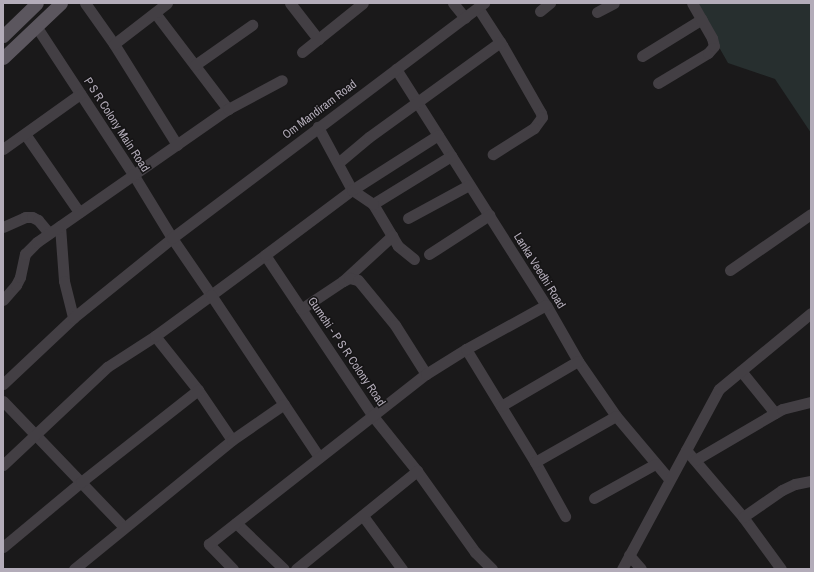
<!DOCTYPE html>
<html>
<head>
<meta charset="utf-8">
<style>
	body { margin:0 }
	#map { position:relative; width:814px; height:572px; overflow:hidden; background:#1a191a; font-family:"Archivo Narrow",sans-serif }
	div>[style] { position:absolute }
	.green>* { inset:0; background:#272f2f }
	.minor>* { height:11px; margin:-5.5px; padding:0 5.5px; transform-origin:5.5px; border-radius:5.5px; background:#433f44 }
	.major>* { height:13px; margin:-6.5px; padding:0 6.5px; transform-origin:6.5px; border-radius:6.5px; background:#5b565e }
	span { translate:-50% -50%; white-space:nowrap; text-align:center; line-height:1.15; -webkit-text-stroke:3px #151415; paint-order:stroke }
	.street-label { font-size:12px; color:#b3acb9 }
	.frame { position:absolute; inset:0; border:4px solid #b3acb9; pointer-events:none }
</style>
</head>
<body>
<div id="map">
	<div class="green">
		<i style="clip-path:polygon(694px 3px,811px 3px,811px 133px,775px 79px,728px 63px)"></i>
	</div>
	<div class="minor">
		<i style="left:85px;top:3px;width:50px;rotate:54.7deg"></i>
		<i style="left:114px;top:44px;width:119px;rotate:58deg"></i>
		<i style="left:290px;top:3px;width:46px;rotate:52.1deg"></i>
		<i style="left:453px;top:3px;width:19px;rotate:51deg"></i>
		<i style="left:478px;top:8px;width:44px;rotate:57deg"></i>
		<i style="left:502px;top:45px;width:78px;rotate:60.2deg"></i>
		<i style="left:541px;top:113px;width:4px;rotate:76deg"></i>
		<i style="left:542px;top:117px;width:14px;rotate:126deg"></i>
		<i style="left:534px;top:128px;width:49px;rotate:147.6deg"></i>
		<i style="left:540px;top:11px;width:13px;rotate:-39deg"></i>
		<i style="left:597px;top:12px;width:19px;rotate:-28deg"></i>
		<i style="left:155px;top:13px;width:121px;rotate:52.8deg"></i>
		<i style="left:36px;top:26px;width:177px;rotate:56.8deg"></i>
		<i style="left:133px;top:174px;width:75px;rotate:58.6deg"></i>
		<i style="left:172px;top:238px;width:69px;rotate:55.6deg"></i>
		<i style="left:211px;top:295px;width:67px;rotate:-36.5deg"></i>
		<i style="left:265px;top:255px;width:192px;rotate:56.2deg"></i>
		<i style="left:372px;top:415px;width:72px;rotate:51.2deg"></i>
		<i style="left:417px;top:471px;width:100px;rotate:54.4deg"></i>
		<i style="left:475px;top:552px;width:24px;rotate:45deg"></i>
		<i style="left:114px;top:44px;width:67px;rotate:-37.7deg"></i>
		<i style="left:302px;top:52px;width:78px;rotate:-38.8deg"></i>
		<i style="left:642px;top:56px;width:70px;rotate:-31.7deg"></i>
		<i style="left:195px;top:65px;width:70px;rotate:-35.1deg"></i>
		<i style="left:396px;top:69px;width:280px;rotate:57.6deg"></i>
		<i style="left:546px;top:305px;width:64px;rotate:60.3deg"></i>
		<i style="left:578px;top:361px;width:67px;rotate:55.4deg"></i>
		<i style="left:616px;top:416px;width:82px;rotate:49.9deg"></i>
		<i style="left:658px;top:83px;width:58px;rotate:-31deg"></i>
		<i style="left:708px;top:53px;width:9px;rotate:-49deg"></i>
		<i style="left:714px;top:46px;width:8px;rotate:-104deg"></i>
		<i style="left:712px;top:38px;width:40px;rotate:-119.7deg"></i>
		<i style="left:25px;top:134px;width:95px;rotate:55.3deg"></i>
		<i style="left:3px;top:149px;width:95px;rotate:-35.5deg"></i>
		<i style="left:338px;top:163px;width:40px;rotate:-40deg"></i>
		<i style="left:369px;top:137px;width:162px;rotate:-35.9deg"></i>
		<i style="left:373px;top:204px;width:92px;rotate:-31.6deg"></i>
		<i style="left:408px;top:218px;width:69px;rotate:-28.4deg"></i>
		<i style="left:60px;top:226px;width:55px;rotate:85.8deg"></i>
		<i style="left:64px;top:281px;width:38px;rotate:76deg"></i>
		<i style="left:3px;top:227px;width:24px;rotate:-24deg"></i>
		<i style="left:25px;top:217px;width:7px"></i>
		<i style="left:32px;top:217px;width:7px;rotate:27deg"></i>
		<i style="left:38px;top:220px;width:17px;rotate:50deg"></i>
		<i style="left:429px;top:254px;width:72px;rotate:-33deg"></i>
		<i style="left:265px;top:255px;width:109px;rotate:-36.8deg"></i>
		<i style="left:352px;top:190px;width:72px;rotate:-118.4deg"></i>
		<i style="left:414px;top:259px;width:21px;rotate:-141deg"></i>
		<i style="left:398px;top:246px;width:49px;rotate:-120.8deg"></i>
		<i style="left:373px;top:204px;width:25px;rotate:-146deg"></i>
		<i style="left:352px;top:190px;width:102px;rotate:-32.6deg"></i>
		<i style="left:730px;top:270px;width:98px;rotate:-34.7deg"></i>
		<i style="left:343px;top:281px;width:67px;rotate:-42.6deg"></i>
		<i style="left:3px;top:300px;width:20px;rotate:-49deg"></i>
		<i style="left:16px;top:285px;width:9px;rotate:-63deg"></i>
		<i style="left:20px;top:277px;width:24px;rotate:-78deg"></i>
		<i style="left:25px;top:254px;width:17px;rotate:-45deg"></i>
		<i style="left:37px;top:242px;width:233px;rotate:-34.9deg"></i>
		<i style="left:228px;top:109px;width:61px;rotate:-28.2deg"></i>
		<i style="left:301px;top:309px;width:50px;rotate:-33.7deg"></i>
		<i style="left:343px;top:281px;width:7px;rotate:-27deg"></i>
		<i style="left:349px;top:278px;width:9px;rotate:13deg"></i>
		<i style="left:358px;top:280px;width:58px;rotate:50.6deg"></i>
		<i style="left:395px;top:325px;width:58px;rotate:57.7deg"></i>
		<i style="left:155px;top:336px;width:69px;rotate:51.5deg"></i>
		<i style="left:198px;top:390px;width:60px;rotate:55.8deg"></i>
		<i style="left:466px;top:349px;width:132px;rotate:58.6deg"></i>
		<i style="left:535px;top:462px;width:62px;rotate:60.9deg"></i>
		<i style="left:741px;top:371px;width:54px;rotate:51deg"></i>
		<i style="left:3px;top:384px;width:96px;rotate:-43.3deg"></i>
		<i style="left:73px;top:318px;width:127px;rotate:-38.9deg"></i>
		<i style="left:172px;top:238px;width:391px;rotate:-37deg"></i>
		<i style="left:3px;top:401px;width:175px;rotate:46.2deg"></i>
		<i style="left:501px;top:406px;width:89px;rotate:-30.3deg"></i>
		<i style="left:686px;top:450px;width:88px;rotate:49.6deg"></i>
		<i style="left:743px;top:517px;width:64px;rotate:53.8deg"></i>
		<i style="left:695px;top:460px;width:101px;rotate:-30.4deg"></i>
		<i style="left:782px;top:409px;width:30px;rotate:-14deg"></i>
		<i style="left:535px;top:462px;width:93px;rotate:-29.6deg"></i>
		<i style="left:3px;top:465px;width:143px;rotate:-43.3deg"></i>
		<i style="left:107px;top:367px;width:57px;rotate:-32.9deg"></i>
		<i style="left:155px;top:336px;width:69px;rotate:-36.2deg"></i>
		<i style="left:211px;top:295px;width:195px;rotate:56.3deg"></i>
		<i style="left:594px;top:498px;width:70px;rotate:-29.1deg"></i>
		<i style="left:363px;top:516px;width:66px;rotate:53.7deg"></i>
		<i style="left:743px;top:517px;width:47px;rotate:-34.7deg"></i>
		<i style="left:782px;top:490px;width:14px;rotate:-25deg"></i>
		<i style="left:795px;top:484px;width:16px;rotate:-11deg"></i>
		<i style="left:236px;top:523px;width:66px;rotate:43.8deg"></i>
		<i style="left:3px;top:547px;width:102px;rotate:-39.8deg"></i>
		<i style="left:81px;top:482px;width:149px;rotate:-38.2deg"></i>
		<i style="left:629px;top:555px;width:18px;rotate:49deg"></i>
		<i style="left:74px;top:569px;width:204px;rotate:-39.2deg"></i>
		<i style="left:232px;top:440px;width:63px;rotate:-34.7deg"></i>
		<i style="left:233px;top:569px;width:35px;rotate:-134deg"></i>
		<i style="left:209px;top:544px;width:276px;rotate:-38.1deg"></i>
		<i style="left:426px;top:374px;width:47px;rotate:-32deg"></i>
		<i style="left:466px;top:349px;width:91px;rotate:-28.8deg"></i>
		<i style="left:296px;top:569px;width:156px;rotate:-39deg"></i>
		<i style="left:622px;top:569px;width:204px;rotate:-61.7deg"></i>
		<i style="left:719px;top:389px;width:119px;rotate:-39.6deg"></i>
	</div>
	<div class="major">
		<i style="left:3px;top:36px;width:47px;rotate:-44.1deg"></i>
		<i style="left:3px;top:58px;width:80px;rotate:-43.5deg"></i>
	</div>
	<div class="street-label">
		<span style="left:320px;top:110px;rotate:-37deg">Om Mandiram Road</span>
		<span style="left:116px;top:125px;rotate:57deg">P S R Colony Main Road</span>
		<span style="left:539px;top:271px;rotate:58deg">Lanka Veedhi Road</span>
		<span style="left:346px;top:352px;rotate:56deg">Gumchi - P S R Colony Road</span>
	</div>
	<div class="frame"></div>
</div>
</body>
</html>
